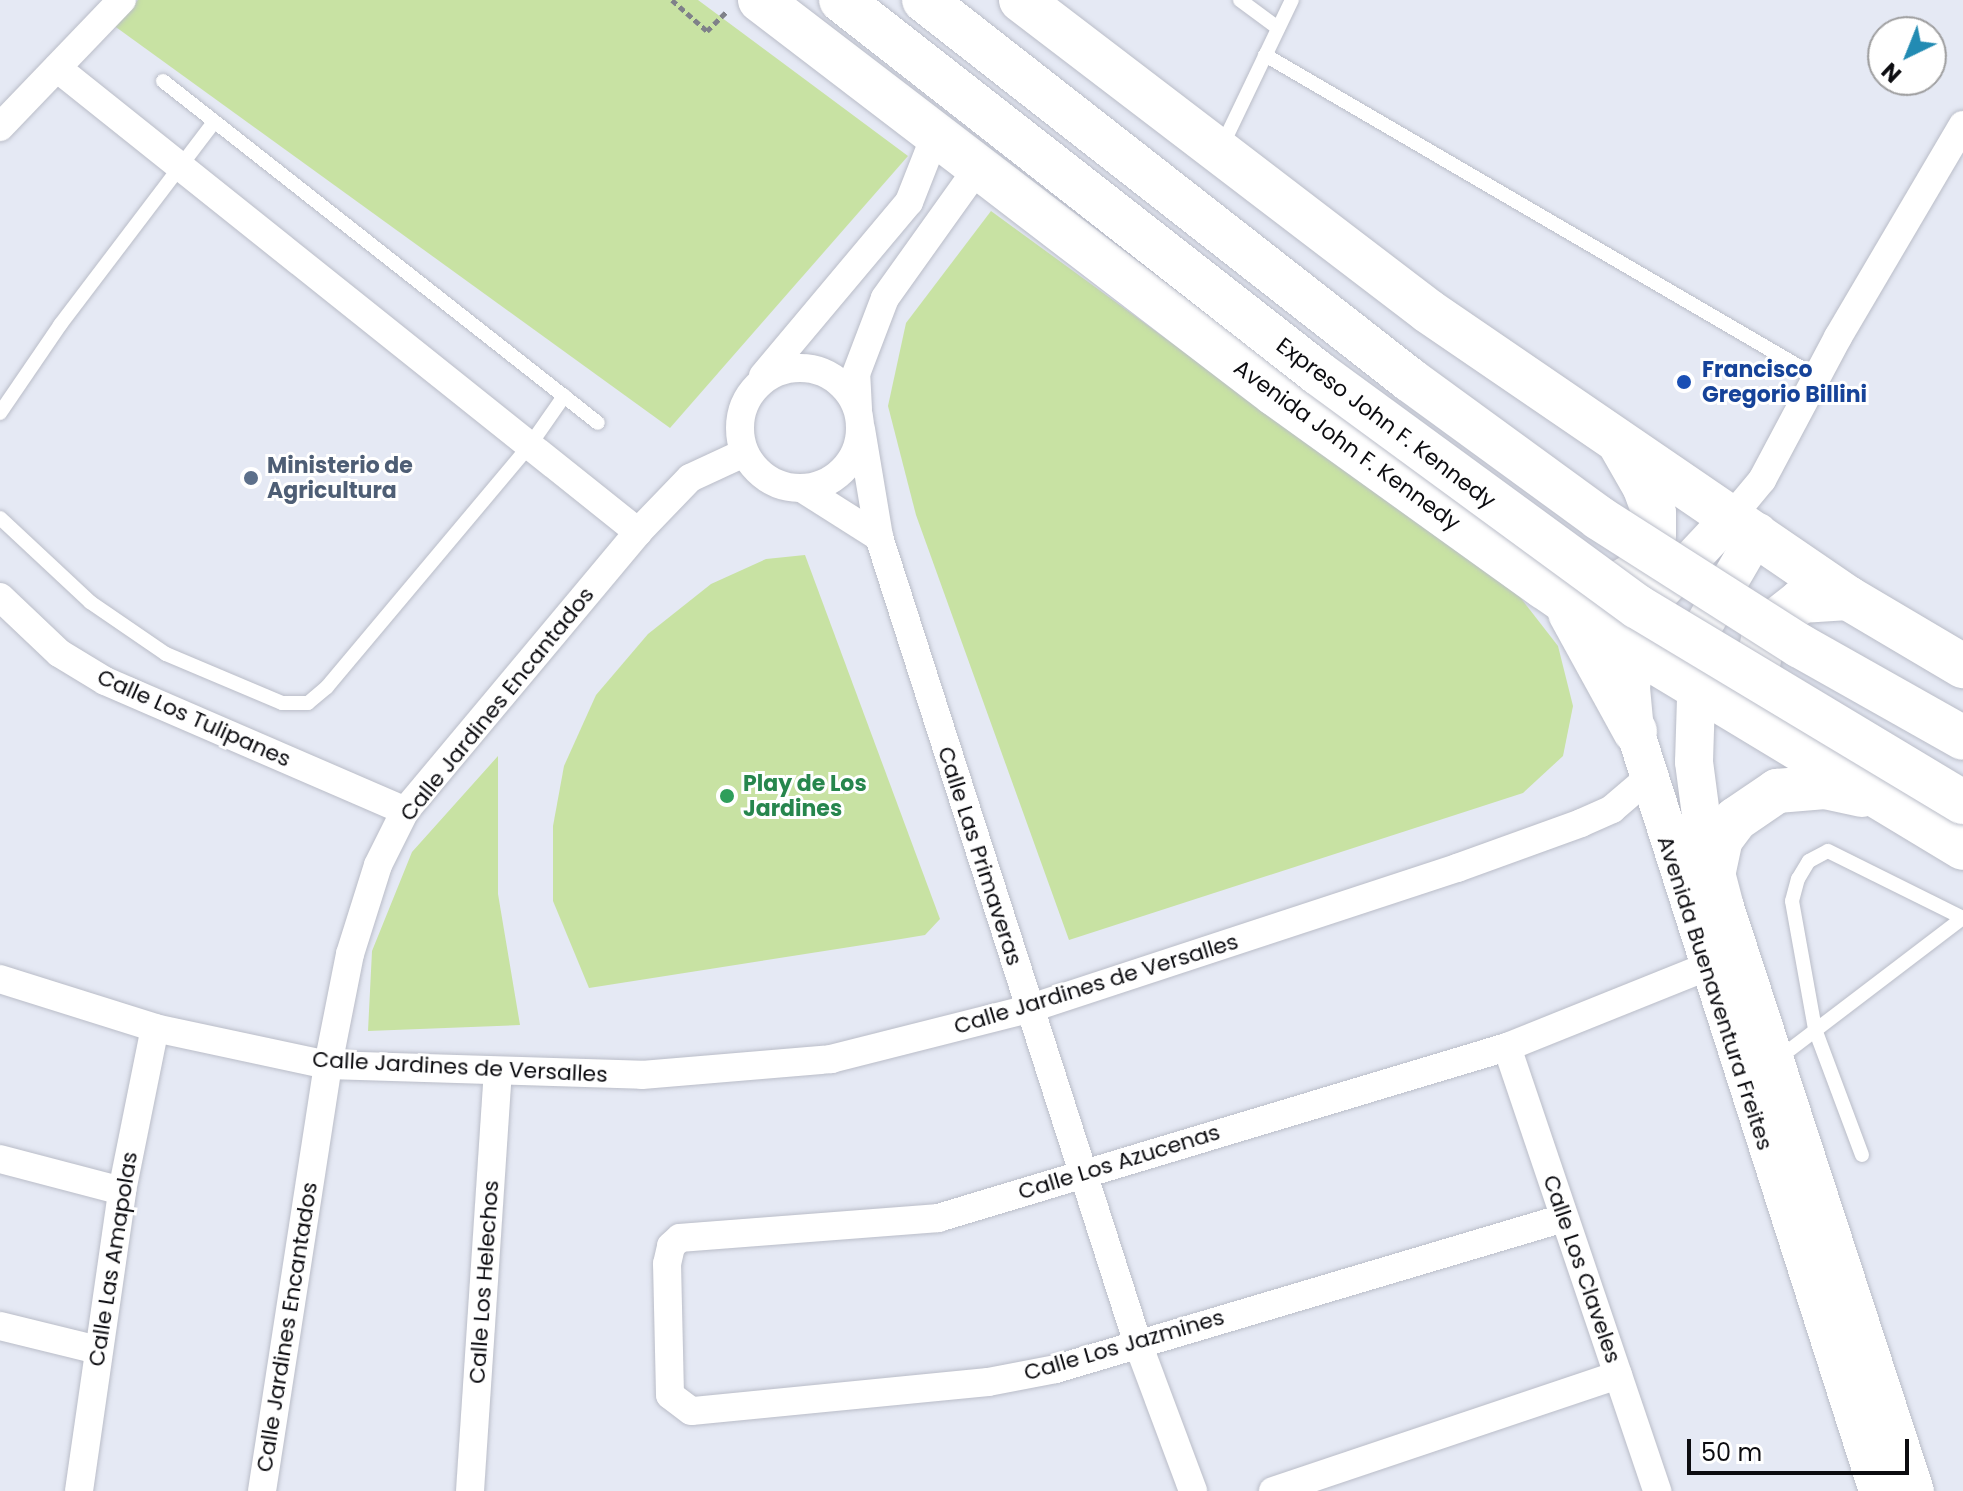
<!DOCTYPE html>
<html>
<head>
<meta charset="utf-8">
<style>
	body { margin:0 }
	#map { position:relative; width:1963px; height:1491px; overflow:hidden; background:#e5e9f4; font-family:Poppins,sans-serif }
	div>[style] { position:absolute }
	.green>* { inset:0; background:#c8e2a3 }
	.path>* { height:5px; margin-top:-2.5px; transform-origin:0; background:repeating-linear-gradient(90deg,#7f8189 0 6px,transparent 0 10px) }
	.roads { filter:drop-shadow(0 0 2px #babdc8) drop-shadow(0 0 2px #babdc8) }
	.lane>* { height:14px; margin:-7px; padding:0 7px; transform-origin:7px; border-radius:7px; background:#fff }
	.street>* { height:28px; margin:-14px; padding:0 14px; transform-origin:14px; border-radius:14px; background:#fff }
	.street>.ring { margin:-14px; padding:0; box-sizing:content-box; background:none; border:28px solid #fff; border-radius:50% }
	.secondary>* { height:38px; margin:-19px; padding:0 19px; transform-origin:19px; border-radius:19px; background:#fff }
	.primary>* { height:44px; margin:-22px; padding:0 22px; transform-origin:22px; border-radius:22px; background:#fff }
	.bridges { filter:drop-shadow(0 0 2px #babdc8) drop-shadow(0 0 2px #babdc8) }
	.highway-bridge>* { height:44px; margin:-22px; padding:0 22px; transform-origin:22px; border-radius:22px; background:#fff }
	.dots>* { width:22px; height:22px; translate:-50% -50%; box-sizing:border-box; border:4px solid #fff; border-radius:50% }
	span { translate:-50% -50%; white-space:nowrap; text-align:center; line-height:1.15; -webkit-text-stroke:6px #fff; paint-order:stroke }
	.transit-label { font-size:22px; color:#164399; font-weight:700 }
	.left { translate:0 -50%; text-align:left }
	.street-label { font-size:22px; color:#0c0c10 }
	.service-label { font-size:22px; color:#4e5e75; font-weight:700 }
	.leisure-label { font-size:22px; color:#27864d; font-weight:700 }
	.north { position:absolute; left:1867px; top:16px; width:80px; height:80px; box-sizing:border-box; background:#fff; border:2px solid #9e9e9f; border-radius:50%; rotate:223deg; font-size:22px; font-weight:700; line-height:32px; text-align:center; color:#0c0c10 }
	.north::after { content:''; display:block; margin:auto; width:28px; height:36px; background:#228bb3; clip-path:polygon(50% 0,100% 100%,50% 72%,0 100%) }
	.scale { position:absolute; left:1687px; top:1439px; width:222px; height:36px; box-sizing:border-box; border:4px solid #0c0c10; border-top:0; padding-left:10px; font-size:24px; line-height:28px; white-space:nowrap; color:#0c0c10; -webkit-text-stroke:6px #fff; paint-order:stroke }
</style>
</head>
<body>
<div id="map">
	<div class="green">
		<i style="clip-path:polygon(138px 0,698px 0,908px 156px,670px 428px,113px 25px)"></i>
		<i style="clip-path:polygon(991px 211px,1520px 597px,1558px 646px,1573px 706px,1563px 756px,1523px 793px,1069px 940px,916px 515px,888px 406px,906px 323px)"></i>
		<i style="clip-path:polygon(805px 555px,940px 919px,925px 935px,901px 939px,589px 988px,553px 901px,553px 826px,564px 766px,596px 695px,648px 634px,711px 584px,766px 559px)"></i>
		<i style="clip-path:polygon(498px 756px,498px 894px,520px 1025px,368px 1031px,372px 951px,412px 852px)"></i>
	</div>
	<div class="path">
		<i style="left:672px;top:0;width:47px;rotate:41.5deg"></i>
		<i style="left:707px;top:31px;width:27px;rotate:-45deg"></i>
	</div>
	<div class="roads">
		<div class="lane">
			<i style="left:1240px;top:0;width:47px;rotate:36.4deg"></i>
			<i style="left:1265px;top:55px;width:639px;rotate:30.26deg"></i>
			<i style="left:163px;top:81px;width:553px;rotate:38.17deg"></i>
			<i style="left:1221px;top:148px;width:164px;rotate:-64.4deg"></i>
			<i style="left:0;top:413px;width:107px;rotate:-55.7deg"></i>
			<i style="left:60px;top:325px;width:255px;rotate:-52.8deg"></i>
			<i style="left:0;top:518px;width:123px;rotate:43deg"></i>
			<i style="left:90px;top:602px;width:92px;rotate:34.4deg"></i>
			<i style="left:166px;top:654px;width:126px;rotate:22.9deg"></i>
			<i style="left:282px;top:703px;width:26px"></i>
			<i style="left:308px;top:703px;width:25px;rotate:-40deg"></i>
			<i style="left:327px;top:687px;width:316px;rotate:-50deg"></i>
			<i style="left:530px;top:445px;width:60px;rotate:-55.2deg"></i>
			<i style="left:1779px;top:1058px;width:231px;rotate:-37.3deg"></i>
			<i style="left:1862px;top:1155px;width:134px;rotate:-110.5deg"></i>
			<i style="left:1815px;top:1029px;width:130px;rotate:-100.2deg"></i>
			<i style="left:1792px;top:901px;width:23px;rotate:-75deg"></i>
			<i style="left:1798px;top:879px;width:21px;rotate:-59deg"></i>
			<i style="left:1809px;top:861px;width:21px;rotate:-28deg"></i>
			<i style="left:1828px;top:851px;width:151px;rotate:26.4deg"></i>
		</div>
		<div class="street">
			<i style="left:57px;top:68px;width:744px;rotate:38.61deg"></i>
			<i style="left:0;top:127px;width:176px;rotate:-46.2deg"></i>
			<i class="ring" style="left:740px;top:368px;width:92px;height:92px"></i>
			<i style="left:763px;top:376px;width:227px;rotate:-50deg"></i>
			<i style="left:909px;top:202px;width:71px;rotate:-68.5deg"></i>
			<i style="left:858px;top:409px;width:35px;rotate:-93deg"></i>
			<i style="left:856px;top:374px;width:81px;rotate:-69.1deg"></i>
			<i style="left:885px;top:298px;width:158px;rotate:-54.5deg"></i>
			<i style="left:861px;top:429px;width:109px;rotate:80.5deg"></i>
			<i style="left:879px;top:537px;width:844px;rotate:72.21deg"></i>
			<i style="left:1137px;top:1341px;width:160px;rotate:69.5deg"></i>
			<i style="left:803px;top:489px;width:90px;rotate:32.3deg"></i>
			<i style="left:1732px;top:516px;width:47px;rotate:-50.2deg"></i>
			<i style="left:1762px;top:480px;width:162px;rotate:-62deg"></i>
			<i style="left:1838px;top:337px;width:246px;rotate:-59.5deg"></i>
			<i style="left:0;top:597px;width:81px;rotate:43.5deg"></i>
			<i style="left:59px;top:653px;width:54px;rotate:31.3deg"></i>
			<i style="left:105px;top:681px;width:327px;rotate:23.4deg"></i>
			<i style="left:0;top:979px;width:163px;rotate:17.5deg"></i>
			<i style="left:155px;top:1028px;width:177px;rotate:12.1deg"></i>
			<i style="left:328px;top:1065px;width:314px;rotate:1.8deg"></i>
			<i style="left:642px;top:1075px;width:190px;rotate:-4.8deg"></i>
			<i style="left:831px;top:1059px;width:203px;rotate:-14.2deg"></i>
			<i style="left:1028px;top:1009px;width:452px;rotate:-18.2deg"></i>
			<i style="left:1457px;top:868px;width:132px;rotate:-19.9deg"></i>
			<i style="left:1581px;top:823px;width:34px;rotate:-24deg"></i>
			<i style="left:1612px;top:809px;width:46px;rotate:-40.6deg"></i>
			<i style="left:1507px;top:1047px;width:469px;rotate:71.3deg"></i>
			<i style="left:0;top:1159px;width:126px;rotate:14.7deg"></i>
			<i style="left:1564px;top:1218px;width:530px;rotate:163.45deg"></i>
			<i style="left:1056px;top:1369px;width:69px;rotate:169.2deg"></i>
			<i style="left:988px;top:1382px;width:298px;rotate:174.4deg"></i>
			<i style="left:691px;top:1411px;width:26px;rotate:-143deg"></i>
			<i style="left:670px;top:1395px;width:131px;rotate:-91.3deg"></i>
			<i style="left:667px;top:1264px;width:18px;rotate:-77deg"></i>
			<i style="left:671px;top:1246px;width:12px;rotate:-42deg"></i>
			<i style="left:680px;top:1238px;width:259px;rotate:-4.4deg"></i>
			<i style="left:938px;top:1218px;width:594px;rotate:-16.73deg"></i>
			<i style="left:1507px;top:1047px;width:214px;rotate:-21.9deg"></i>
			<i style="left:0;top:1326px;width:101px;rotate:13.8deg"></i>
			<i style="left:79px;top:1491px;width:303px;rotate:-81.8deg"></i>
			<i style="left:122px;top:1191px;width:166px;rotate:-78.6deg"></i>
			<i style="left:262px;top:1491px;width:431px;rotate:-81.2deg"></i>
			<i style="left:328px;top:1065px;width:113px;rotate:-78.8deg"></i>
			<i style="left:350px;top:954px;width:93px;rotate:-72.5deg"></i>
			<i style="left:378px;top:865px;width:60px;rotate:-63.4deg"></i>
			<i style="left:405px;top:811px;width:363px;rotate:-50.1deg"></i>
			<i style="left:638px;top:532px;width:75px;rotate:-46.1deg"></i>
			<i style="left:690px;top:478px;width:60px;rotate:-24.8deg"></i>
			<i style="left:470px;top:1491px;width:419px;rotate:-86.2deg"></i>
			<i style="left:1273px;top:1491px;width:364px;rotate:-18.6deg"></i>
		</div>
		<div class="secondary">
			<i style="left:1732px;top:516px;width:114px;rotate:133.2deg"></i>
			<i style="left:1654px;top:599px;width:54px;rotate:110.4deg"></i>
			<i style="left:1635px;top:650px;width:38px;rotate:96deg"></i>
			<i style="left:1631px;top:688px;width:43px;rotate:84.7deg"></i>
			<i style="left:1635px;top:731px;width:798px;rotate:72.27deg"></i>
			<i style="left:1758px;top:532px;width:119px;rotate:120.2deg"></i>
			<i style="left:1698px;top:635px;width:127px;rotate:91.8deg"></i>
			<i style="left:1694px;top:762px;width:53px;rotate:82.5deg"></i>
			<i style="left:1701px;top:815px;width:95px;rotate:75.4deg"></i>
			<i style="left:1725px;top:907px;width:614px;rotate:71.98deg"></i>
		</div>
		<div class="primary">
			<i style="left:760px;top:0;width:648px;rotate:37.42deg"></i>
			<i style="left:1275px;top:394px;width:331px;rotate:35.7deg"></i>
			<i style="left:1544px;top:587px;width:111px;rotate:34.7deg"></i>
			<i style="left:1635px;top:650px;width:383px;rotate:31.1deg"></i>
			<i style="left:1021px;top:0;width:512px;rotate:37.38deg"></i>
			<i style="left:1428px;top:311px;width:509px;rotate:34.35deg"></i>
			<i style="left:1848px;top:598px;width:134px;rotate:30.6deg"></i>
			<i style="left:1579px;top:592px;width:24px"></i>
			<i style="left:1603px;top:592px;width:38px;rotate:-29deg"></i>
			<i style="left:1636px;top:574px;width:43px;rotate:-65.2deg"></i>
			<i style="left:1654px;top:535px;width:22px;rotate:-90deg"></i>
			<i style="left:1654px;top:513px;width:29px;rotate:-110deg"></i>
			<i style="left:1644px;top:486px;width:46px;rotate:-119.9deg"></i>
			<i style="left:1570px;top:613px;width:135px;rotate:61.2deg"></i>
			<i style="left:1764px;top:713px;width:44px;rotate:-99.2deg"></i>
			<i style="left:1757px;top:670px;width:31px;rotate:-79deg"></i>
			<i style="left:1763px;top:640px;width:20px;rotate:-60deg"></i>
			<i style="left:1773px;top:623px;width:36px;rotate:-38deg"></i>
			<i style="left:1801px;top:601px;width:47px;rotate:-3.7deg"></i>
			<i style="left:1714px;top:871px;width:33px;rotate:-78deg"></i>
			<i style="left:1721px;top:839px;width:25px;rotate:-53deg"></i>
			<i style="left:1736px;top:819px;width:50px;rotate:-34.3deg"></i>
			<i style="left:1777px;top:791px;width:48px;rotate:-4.8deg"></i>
			<i style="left:1825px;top:787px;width:38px;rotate:12deg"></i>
		</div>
	</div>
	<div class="bridges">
		<div class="highway-bridge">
			<i style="left:841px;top:0;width:606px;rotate:38.02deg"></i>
			<i style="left:1318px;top:373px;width:396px;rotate:36.2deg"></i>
			<i style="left:1638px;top:607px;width:379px;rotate:31deg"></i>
			<i style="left:924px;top:0;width:617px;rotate:38.02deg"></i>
			<i style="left:1410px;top:380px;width:234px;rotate:36.1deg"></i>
			<i style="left:1599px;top:518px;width:238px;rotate:32.5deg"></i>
			<i style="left:1800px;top:646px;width:187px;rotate:29.4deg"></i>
		</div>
	</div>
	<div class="dots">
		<i style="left:1684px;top:382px;background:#1a4fb4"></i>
		<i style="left:251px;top:478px;background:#5c6f8a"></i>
		<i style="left:727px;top:796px;background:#2e9e5b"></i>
	</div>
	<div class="transit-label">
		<span class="left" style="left:1702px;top:382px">Francisco<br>Gregorio Billini</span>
	</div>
	<div class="street-label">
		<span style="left:1386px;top:423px;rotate:37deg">Expreso John F. Kennedy</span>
		<span style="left:1347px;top:445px;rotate:36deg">Avenida John F. Kennedy</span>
		<span style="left:497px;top:704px;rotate:-51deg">Calle Jardines Encantados</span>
		<span style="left:194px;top:718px;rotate:24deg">Calle Los Tulipanes</span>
		<span style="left:980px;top:856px;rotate:72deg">Calle Las Primaveras</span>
		<span style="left:1096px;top:984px;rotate:-17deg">Calle Jardines de Versalles</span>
		<span style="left:1715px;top:993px;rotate:72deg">Avenida Buenaventura Freites</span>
		<span style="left:460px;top:1067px;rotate:3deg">Calle Jardines de Versalles</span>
		<span style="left:1119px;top:1162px;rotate:-17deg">Calle Los Azucenas</span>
		<span style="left:113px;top:1259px;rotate:-81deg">Calle Las Amapolas</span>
		<span style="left:1582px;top:1269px;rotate:71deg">Calle Los Claveles</span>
		<span style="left:484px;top:1282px;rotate:-86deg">Calle Los Helechos</span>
		<span style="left:287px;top:1327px;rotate:-81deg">Calle Jardines Encantados</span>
		<span style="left:1124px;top:1345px;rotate:-16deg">Calle Los Jazmines</span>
	</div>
	<div class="service-label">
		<span class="left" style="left:267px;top:478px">Ministerio de<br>Agricultura</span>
	</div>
	<div class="leisure-label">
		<span class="left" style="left:743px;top:796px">Play de Los<br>Jardines</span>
	</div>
	<div class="north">N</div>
	<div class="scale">50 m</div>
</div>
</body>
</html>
